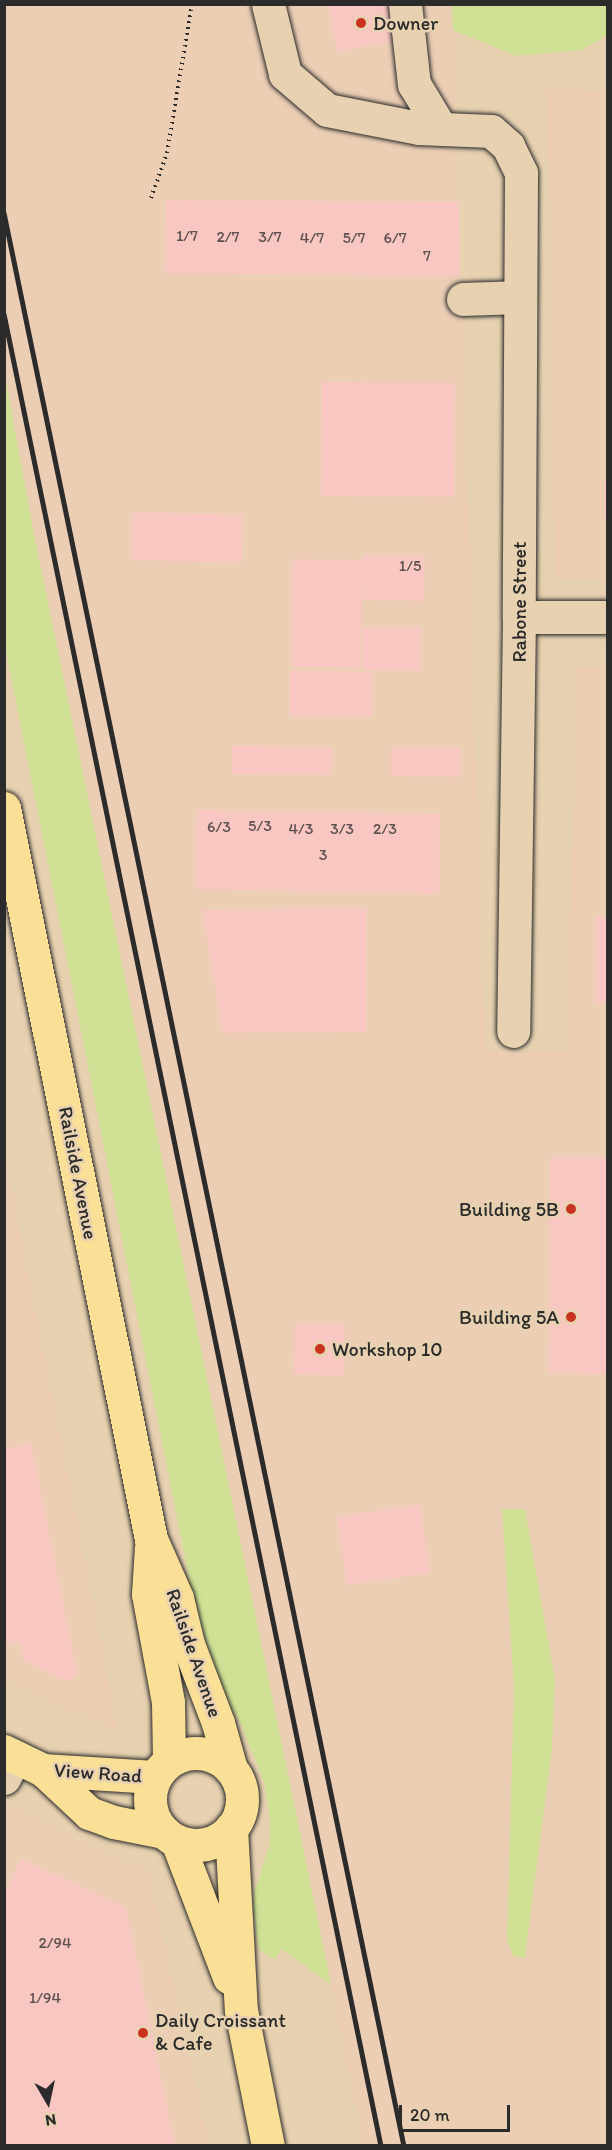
<!DOCTYPE html>
<html>
<head>
<meta charset="utf-8">
<style>
	body { margin:0 }
	#map { position:relative; width:612px; height:2150px; overflow:hidden; background:#e7d1b0; font-family:Itim,sans-serif }
	div>[style] { position:absolute }
	.built>* { inset:0; background:#ecceb5 }
	.green>* { inset:0; background:#d0e195 }
	.building>* { inset:0; background:#f8c7c2 }
	.path>* { height:4px; margin-top:-2px; transform-origin:0; background:repeating-linear-gradient(90deg,#2b2b2b 0 1.5px,transparent 0 6px) }
	.roads { filter:drop-shadow(0 0 2px #2b2b2b) drop-shadow(0 0 2px #2b2b2b) }
	.minor>* { height:33px; margin:-16.5px; padding:0 16.5px; transform-origin:16.5px; border-radius:16.5px; background:#e7d1b0 }
	.major>* { height:33px; margin:-16.5px; padding:0 16.5px; transform-origin:16.5px; border-radius:16.5px; background:#fadf96 }
	.major>.ring { margin:-16.5px; padding:0; box-sizing:content-box; background:none; border:33px solid #fadf96; border-radius:50% }
	.rail>* { height:4.5px; margin:-2.25px; padding:0 2.25px; transform-origin:2.25px; border-radius:2.25px; background:#2b2b2b }
	.dots>* { width:16px; height:16px; translate:-50% -50%; box-sizing:border-box; border:3px solid #e7d1b0; border-radius:50% }
	span { translate:-50% -50%; white-space:nowrap; text-align:center; line-height:1.15; -webkit-text-stroke:5px #e7d1b0; paint-order:stroke }
	.number-label { font-size:16px; color:#5e5251 }
	.number-label span { -webkit-text-stroke-width:0 }
	.poi-label { font-size:20px; color:#2b2b2b }
	.left { translate:0 -50%; text-align:left }
	.right { translate:-100% -50%; text-align:right }
	.street-label { font-size:20px; color:#2b2b2b }
	.frame { position:absolute; inset:0; border:6px solid #2b2b2b; pointer-events:none }
	.north { position:absolute; left:18px; top:2072px; width:60px; height:60px; -webkit-text-stroke:4px #e7d1b0; paint-order:stroke; rotate:171deg; font-size:16px; font-weight:700; line-height:24px; text-align:center; color:#2b2b2b }
	.north::after { content:''; display:block; margin:auto; width:21px; height:27px; background:#2b2b2b; clip-path:polygon(50% 0,100% 100%,50% 72%,0 100%) }
	.scale { position:absolute; left:399px; top:2105px; width:111px; height:27px; box-sizing:border-box; border:3px solid #2b2b2b; border-top:0; padding-left:8px; font-size:18px; line-height:21px; white-space:nowrap; color:#2b2b2b; -webkit-text-stroke:4px #e7d1b0; paint-order:stroke }
</style>
</head>
<body>
<div id="map">
	<div class="built">
		<i style="clip-path:polygon(4px 5px,452px 5px,485px 1051px,568px 1052px,576px 668px,607px 668px,607px 2145px,364px 2145px,34px 534px,5px 371px)"></i>
		<i style="clip-path:polygon(547px 89px,607px 92px,607px 579px,556px 579px)"></i>
		<i style="clip-path:polygon(5px 1156px,118px 1731px,5px 1680px)"></i>
		<i style="clip-path:polygon(4px 1803px,148px 1872px,209px 2145px,5px 2145px)"></i>
	</div>
	<div class="green">
		<i style="clip-path:polygon(452px 5px,607px 5px,607px 35px,582px 50px,516px 56px,453px 30px)"></i>
		<i style="clip-path:polygon(4px 371px,34px 534px,331px 1984px,281px 1949px,275px 1959px,259px 1950px,253px 1909px,254px 1894px,270px 1842px,270px 1819px,264px 1782px,241px 1724px,217px 1683px,200px 1634px,5px 646px)"></i>
		<i style="clip-path:polygon(502px 1509px,525px 1509px,555px 1680px,552px 1747px,525px 1958px,513px 1956px,507px 1940px,514px 1688px)"></i>
	</div>
	<div class="building">
		<i style="clip-path:polygon(328px 4px,388px 4px,395px 41px,337px 52px)"></i>
		<i style="clip-path:polygon(166px 200px,459px 202px,459px 276px,165px 273px)"></i>
		<i style="clip-path:polygon(322px 382px,455px 383px,454px 497px,321px 496px)"></i>
		<i style="clip-path:polygon(605px 480px,608px 480px,608px 520px,605px 519px)"></i>
		<i style="clip-path:polygon(133px 512px,243px 515px,242px 563px,132px 560px)"></i>
		<i style="clip-path:polygon(363px 555px,425px 555px,424px 601px,363px 600px,362px 581px,361px 667px,291px 667px,293px 559px,363px 560px)"></i>
		<i style="clip-path:polygon(364px 627px,421px 627px,421px 671px,363px 670px)"></i>
		<i style="clip-path:polygon(290px 671px,373px 672px,372px 717px,290px 716px)"></i>
		<i style="clip-path:polygon(232px 746px,332px 747px,331px 775px,232px 774px)"></i>
		<i style="clip-path:polygon(391px 747px,461px 748px,461px 777px,391px 776px)"></i>
		<i style="clip-path:polygon(197px 810px,440px 814px,439px 894px,196px 889px)"></i>
		<i style="clip-path:polygon(366px 908px,366px 1032px,223px 1033px,202px 910px)"></i>
		<i style="clip-path:polygon(595px 916px,608px 917px,608px 1003px,595px 1003px)"></i>
		<i style="clip-path:polygon(550px 1157px,608px 1157px,608px 1374px,549px 1373px)"></i>
		<i style="clip-path:polygon(295px 1323px,345px 1324px,344px 1376px,294px 1374px)"></i>
		<i style="clip-path:polygon(31px 1443px,77px 1673px,72px 1680px,65px 1680px,24px 1661px,20px 1642px,4px 1644px,4px 1449px)"></i>
		<i style="clip-path:polygon(420px 1504px,430px 1573px,347px 1585px,337px 1517px)"></i>
		<i style="clip-path:polygon(21px 1859px,126px 1907px,175px 2146px,4px 2146px,4px 1895px)"></i>
	</div>
	<div class="path">
		<i style="left:151px;top:198px;width:48px;rotate:-70.4deg"></i>
		<i style="left:167px;top:153px;width:151px;rotate:-80.5deg"></i>
	</div>
	<div class="roads">
		<div class="minor">
			<i style="left:268px;top:4px;width:72px;rotate:76.3deg"></i>
			<i style="left:285px;top:74px;width:55px;rotate:40.6deg"></i>
			<i style="left:327px;top:110px;width:94px;rotate:11.1deg"></i>
			<i style="left:419px;top:128px;width:72px;rotate:2.4deg"></i>
			<i style="left:491px;top:131px;width:23px;rotate:41deg"></i>
			<i style="left:508px;top:146px;width:30px;rotate:64deg"></i>
			<i style="left:521px;top:173px;width:444px;rotate:90.3deg"></i>
			<i style="left:519px;top:617px;width:414px;rotate:90.8deg"></i>
			<i style="left:405px;top:4px;width:81px;rotate:83.6deg"></i>
			<i style="left:414px;top:84px;width:52px;rotate:59deg"></i>
			<i style="left:463px;top:299px;width:57px;rotate:-2deg"></i>
			<i style="left:519px;top:617px;width:89px"></i>
			<i style="left:4px;top:1778px;width:24px;rotate:-62deg"></i>
		</div>
		<div class="major">
			<i style="left:4px;top:808px;width:746px;rotate:78.63deg"></i>
			<i style="left:151px;top:1539px;width:64px;rotate:66.2deg"></i>
			<i style="left:177px;top:1598px;width:47px;rotate:76.6deg"></i>
			<i style="left:188px;top:1644px;width:85px;rotate:69.2deg"></i>
			<i style="left:218px;top:1723px;width:48px;rotate:74.2deg"></i>
			<i style="left:151px;top:1547px;width:47px;rotate:93.7deg"></i>
			<i style="left:148px;top:1594px;width:110px;rotate:79.5deg"></i>
			<i style="left:168px;top:1702px;width:58px;rotate:89deg"></i>
			<i style="left:4px;top:1751px;width:43px;rotate:26deg"></i>
			<i style="left:43px;top:1770px;width:63px;rotate:43.1deg"></i>
			<i style="left:89px;top:1813px;width:27px;rotate:20deg"></i>
			<i style="left:114px;top:1822px;width:51px;rotate:11.3deg"></i>
			<i class="ring" style="left:150px;top:1753px;width:59px;height:59px"></i>
			<i style="left:43px;top:1770px;width:111px;rotate:3.6deg"></i>
			<i style="left:231px;top:1828px;width:182px;rotate:86.9deg"></i>
			<i style="left:241px;top:2010px;width:139px;rotate:78.8deg"></i>
			<i style="left:177px;top:1841px;width:146px;rotate:69.1deg"></i>
		</div>
	</div>
	<div class="rail">
		<i style="left:4px;top:213px;width:1974px;rotate:78.31deg"></i>
		<i style="left:4px;top:314px;width:1870px;rotate:78.37deg"></i>
	</div>
	<div class="dots">
		<i style="left:361px;top:23px;background:#c8321e"></i>
		<i style="left:571px;top:1209px;background:#c8321e"></i>
		<i style="left:571px;top:1317px;background:#c8321e"></i>
		<i style="left:320px;top:1349px;background:#c8321e"></i>
		<i style="left:143px;top:2033px;background:#c8321e"></i>
	</div>
	<div class="number-label">
		<span style="left:187px;top:236px">1/7</span>
		<span style="left:228px;top:237px">2/7</span>
		<span style="left:270px;top:237px">3/7</span>
		<span style="left:312px;top:238px">4/7</span>
		<span style="left:354px;top:238px">5/7</span>
		<span style="left:395px;top:238px">6/7</span>
		<span style="left:427px;top:256px">7</span>
		<span style="left:410px;top:566px">1/5</span>
		<span style="left:260px;top:826px">5/3</span>
		<span style="left:219px;top:827px">6/3</span>
		<span style="left:301px;top:829px">4/3</span>
		<span style="left:342px;top:829px">3/3</span>
		<span style="left:385px;top:829px">2/3</span>
		<span style="left:323px;top:855px">3</span>
		<span style="left:55px;top:1943px">2/94</span>
		<span style="left:45px;top:1998px">1/94</span>
	</div>
	<div class="poi-label">
		<span class="left" style="left:373px;top:23px">Downer</span>
		<span class="right" style="left:559px;top:1209px">Building 5B</span>
		<span class="right" style="left:559px;top:1317px">Building 5A</span>
		<span class="left" style="left:332px;top:1349px">Workshop 10</span>
		<span class="left" style="left:155px;top:2032px">Daily Croissant<br>&amp; Cafe</span>
	</div>
	<div class="street-label">
		<span style="left:519px;top:602px;rotate:-90deg">Rabone Street</span>
		<span style="left:78px;top:1173px;rotate:79deg">Railside Avenue</span>
		<span style="left:194px;top:1653px;rotate:71deg">Railside Avenue</span>
		<span style="left:98px;top:1773px;rotate:4deg">View Road</span>
	</div>
	<div class="frame"></div>
	<div class="north">N</div>
	<div class="scale">20 m</div>
</div>
</body>
</html>
